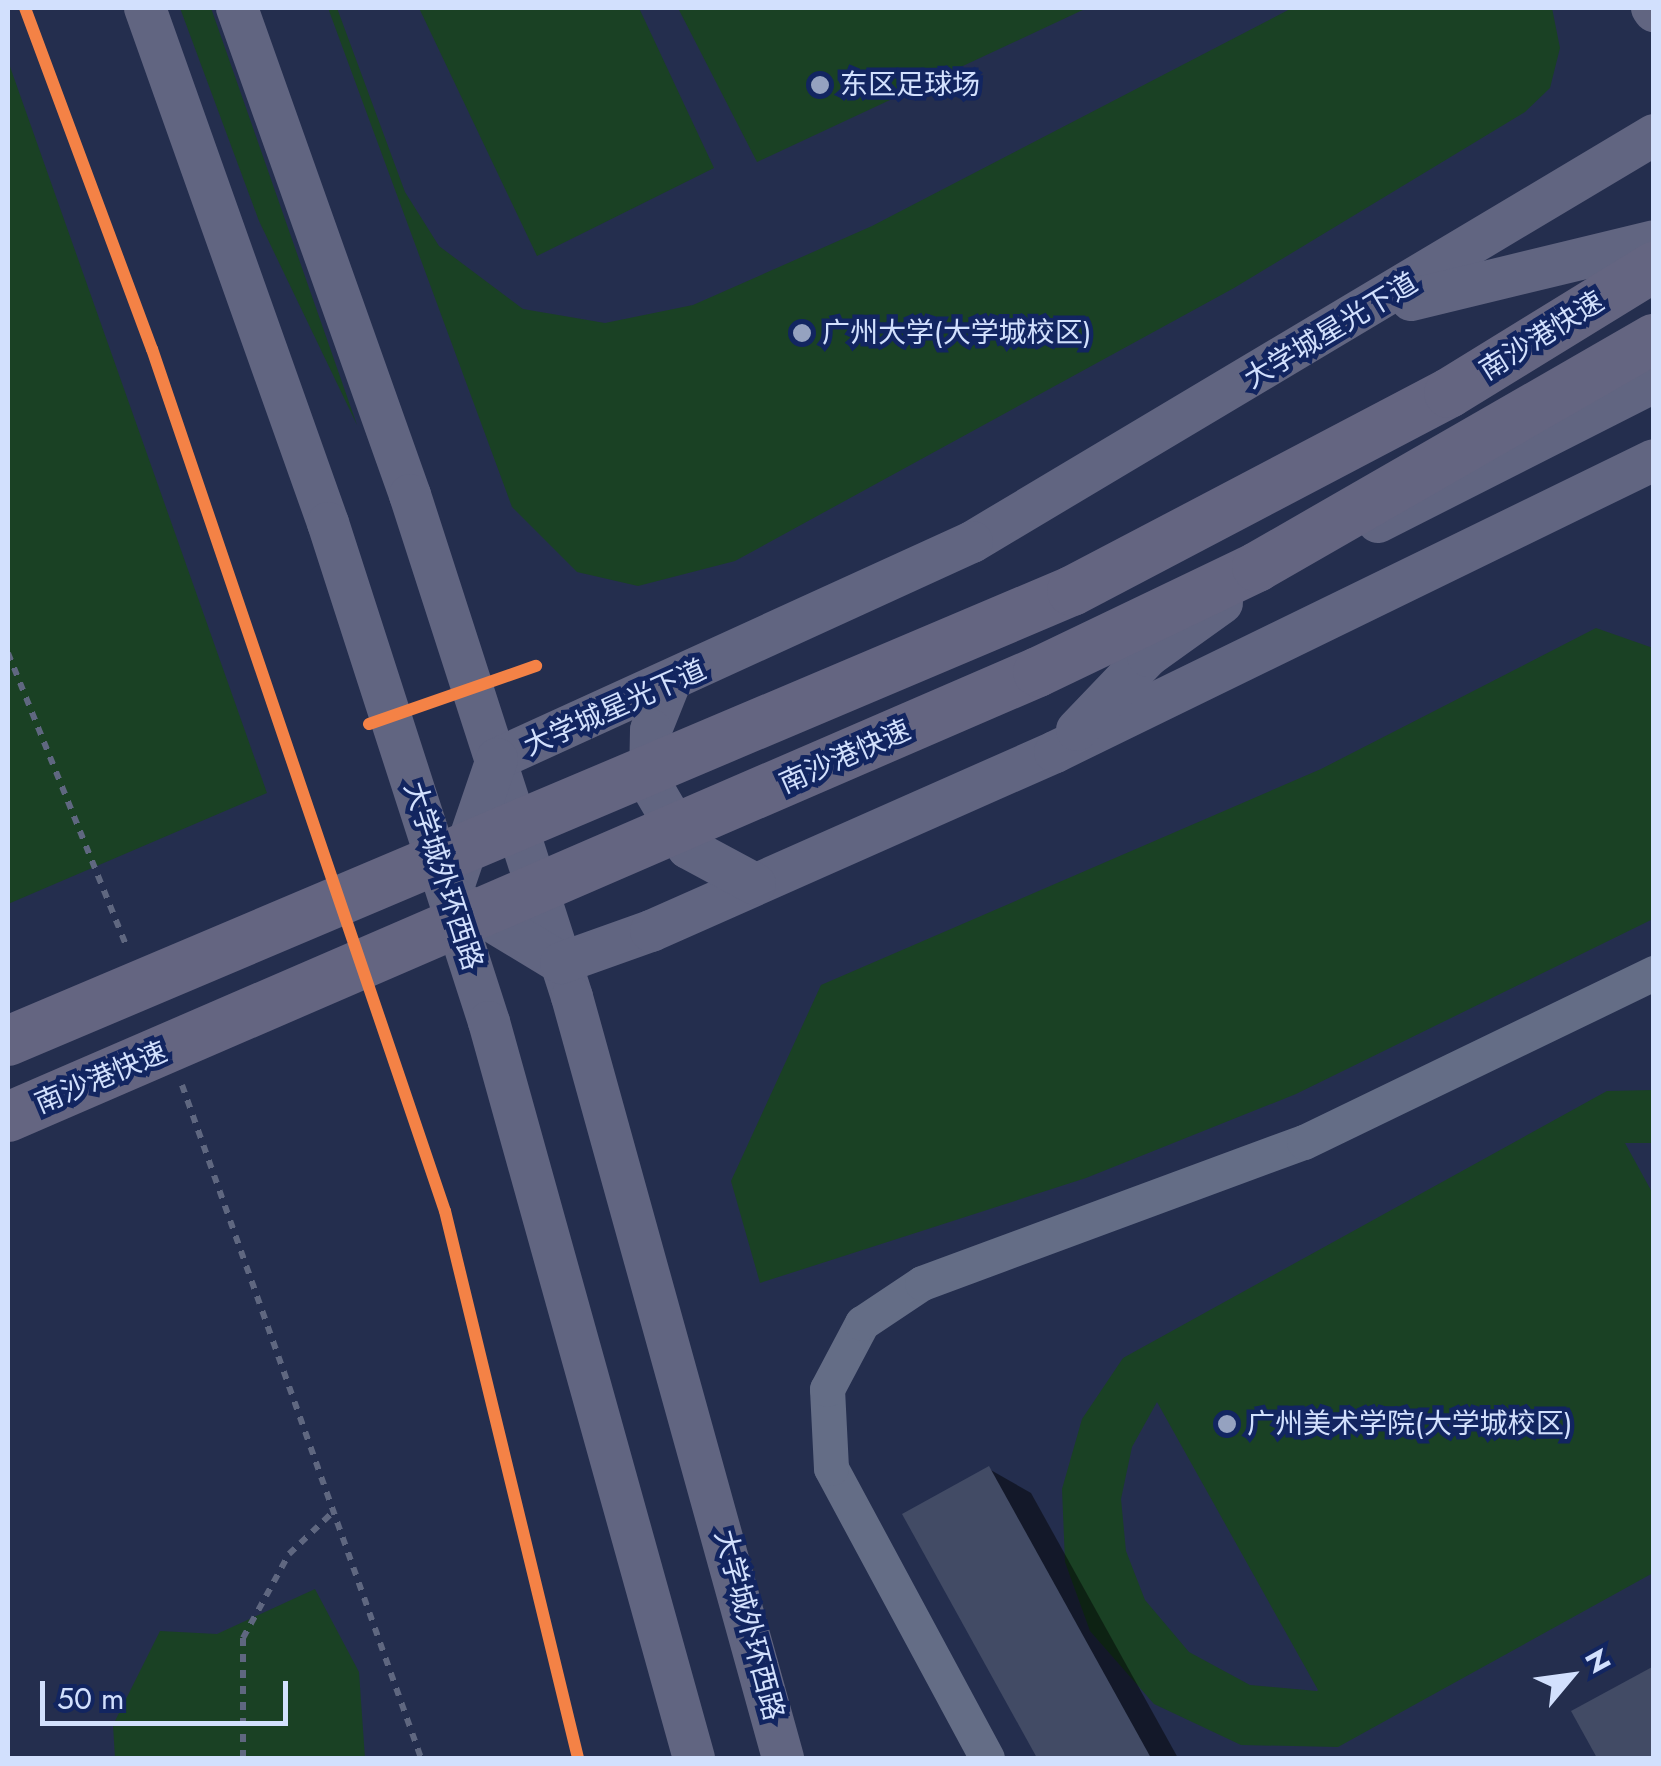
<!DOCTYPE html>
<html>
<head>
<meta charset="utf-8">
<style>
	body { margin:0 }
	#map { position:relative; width:1661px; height:1766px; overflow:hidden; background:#242e4e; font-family:Jost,"Noto Sans SC",sans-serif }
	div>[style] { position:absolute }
	.green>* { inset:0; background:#1a4124 }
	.shadow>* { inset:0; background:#0007 }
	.building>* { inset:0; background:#424b65 }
	.path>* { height:6px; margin-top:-3px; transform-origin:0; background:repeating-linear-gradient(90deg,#5f6780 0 8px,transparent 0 16px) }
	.minor>* { height:35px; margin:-17.5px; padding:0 17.5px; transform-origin:17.5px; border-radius:17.5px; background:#646d86 }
	.major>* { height:42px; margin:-21px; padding:0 21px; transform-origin:21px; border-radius:21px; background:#616581 }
	.highway>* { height:50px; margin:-25px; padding:0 25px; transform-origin:25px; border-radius:25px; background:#646581 }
	.cycleway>* { height:12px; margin:-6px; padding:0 6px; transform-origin:6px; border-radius:6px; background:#f48246 }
	.dots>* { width:28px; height:28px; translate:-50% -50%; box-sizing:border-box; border:5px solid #122560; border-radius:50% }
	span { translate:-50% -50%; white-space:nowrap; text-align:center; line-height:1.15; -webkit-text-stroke:9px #122560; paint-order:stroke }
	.poi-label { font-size:28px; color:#d2e0fd }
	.left { translate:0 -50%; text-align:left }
	.street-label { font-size:28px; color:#d2e0fd }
	.frame { position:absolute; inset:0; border:10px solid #d2e0fd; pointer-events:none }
	.north { position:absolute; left:1521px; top:1626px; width:100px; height:100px; -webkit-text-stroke:8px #122560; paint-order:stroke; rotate:61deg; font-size:28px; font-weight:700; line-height:40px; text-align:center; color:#d2e0fd }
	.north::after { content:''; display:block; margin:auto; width:35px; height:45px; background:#d2e0fd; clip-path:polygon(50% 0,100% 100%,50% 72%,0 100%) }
	.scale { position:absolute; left:40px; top:1681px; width:248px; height:45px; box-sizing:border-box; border:5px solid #d2e0fd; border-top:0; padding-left:12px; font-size:30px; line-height:35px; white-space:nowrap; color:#d2e0fd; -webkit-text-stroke:8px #122560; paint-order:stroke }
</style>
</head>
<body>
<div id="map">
	<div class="green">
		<i style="clip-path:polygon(180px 8px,211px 8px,357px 425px,259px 221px)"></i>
		<i style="clip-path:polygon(328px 8px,337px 8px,405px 192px,439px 246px,523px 309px,605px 323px,693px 305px,872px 226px,1292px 8px,1552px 8px,1560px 48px,1550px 88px,1525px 112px,1234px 288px,735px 561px,638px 586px,577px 572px,512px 507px)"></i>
		<i style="clip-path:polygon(419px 8px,639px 8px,714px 168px,537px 256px)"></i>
		<i style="clip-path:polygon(678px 8px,1087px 8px,757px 162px)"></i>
		<i style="clip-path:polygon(8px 61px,267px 793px,8px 904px)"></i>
		<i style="clip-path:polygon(1596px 628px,1653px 648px,1653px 919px,1296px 1094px,1086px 1178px,760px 1283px,731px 1181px,821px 985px,1321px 769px)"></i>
		<i style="clip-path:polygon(evenodd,1653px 1090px,1653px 1143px,1625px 1143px,1653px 1194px,1653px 1573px,1338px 1747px,1241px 1745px,1154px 1704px,1090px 1631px,1065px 1562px,1062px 1489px,1082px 1419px,1123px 1358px,1607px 1091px,1653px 1090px,1157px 1402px,1318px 1690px,1317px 1691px,1250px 1685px,1189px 1652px,1145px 1600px,1126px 1551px,1121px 1499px,1132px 1447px,1157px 1402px)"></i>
		<i style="clip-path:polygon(315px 1589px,359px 1672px,365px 1758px,115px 1758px,113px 1725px,160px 1631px,217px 1634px)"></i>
	</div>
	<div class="shadow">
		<i style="clip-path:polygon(989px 1469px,1031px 1493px,1178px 1758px,1040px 1758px,905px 1515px)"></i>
	</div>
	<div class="building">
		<i style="clip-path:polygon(989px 1466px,1151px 1758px,1037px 1758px,902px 1514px)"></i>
		<i style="clip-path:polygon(1654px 1666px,1654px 1758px,1597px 1758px,1571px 1711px)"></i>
	</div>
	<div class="path">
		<i style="left:8px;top:653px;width:318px;rotate:68deg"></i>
		<i style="left:182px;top:1085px;width:714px;rotate:70.45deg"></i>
		<i style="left:243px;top:1758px;width:120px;rotate:-90deg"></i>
		<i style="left:243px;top:1638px;width:96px;rotate:-61.3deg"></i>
		<i style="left:289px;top:1554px;width:64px;rotate:-43.7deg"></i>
	</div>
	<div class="minor">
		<i style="left:987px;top:1758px;width:329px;rotate:-118.3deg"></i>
		<i style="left:831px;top:1468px;width:79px;rotate:-92.9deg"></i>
		<i style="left:827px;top:1389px;width:75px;rotate:-62.1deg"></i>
		<i style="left:862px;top:1323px;width:72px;rotate:-33.7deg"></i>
		<i style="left:922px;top:1283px;width:407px;rotate:-20.3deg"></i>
		<i style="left:1304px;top:1142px;width:389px;rotate:-25.8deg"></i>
	</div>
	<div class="major">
		<i style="left:145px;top:8px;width:547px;rotate:70.44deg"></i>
		<i style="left:328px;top:523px;width:524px;rotate:72.12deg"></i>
		<i style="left:489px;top:1022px;width:764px;rotate:74.44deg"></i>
		<i style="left:237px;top:8px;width:517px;rotate:70.44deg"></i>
		<i style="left:410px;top:495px;width:527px;rotate:72.11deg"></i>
		<i style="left:572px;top:997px;width:790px;rotate:74.5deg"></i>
		<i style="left:1652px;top:8px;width:4px;rotate:56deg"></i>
		<i style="left:1654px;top:135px;width:794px;rotate:149.17deg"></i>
		<i style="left:972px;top:542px;width:522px;rotate:155.45deg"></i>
		<i style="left:497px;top:759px;width:145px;rotate:108.9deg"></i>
		<i style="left:450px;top:896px;width:130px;rotate:31.1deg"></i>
		<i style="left:561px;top:963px;width:96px;rotate:-19.6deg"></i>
		<i style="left:651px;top:931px;width:442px;rotate:-23.9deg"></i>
		<i style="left:1055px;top:752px;width:666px;rotate:-25.99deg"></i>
		<i style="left:1411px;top:300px;width:250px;rotate:-13.6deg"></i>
		<i style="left:1378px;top:522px;width:309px;rotate:-26.9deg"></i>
		<i style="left:669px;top:685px;width:48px;rotate:111.8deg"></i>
		<i style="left:651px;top:730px;width:53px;rotate:91.1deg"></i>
		<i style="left:650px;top:783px;width:75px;rotate:59.7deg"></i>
		<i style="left:688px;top:848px;width:76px;rotate:28.2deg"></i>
		<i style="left:1077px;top:730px;width:103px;rotate:-46.2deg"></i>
		<i style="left:1148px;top:656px;width:91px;rotate:-35.6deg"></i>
	</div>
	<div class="highway">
		<i style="left:8px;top:1041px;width:1155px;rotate:-22.93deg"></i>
		<i style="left:1072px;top:591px;width:426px;rotate:-27.7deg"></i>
		<i style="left:1449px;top:393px;width:241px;rotate:-31.6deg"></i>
		<i style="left:8px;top:1117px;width:1122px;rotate:-23.37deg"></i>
		<i style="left:1038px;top:672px;width:243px;rotate:-25.6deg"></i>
		<i style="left:1257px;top:567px;width:458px;rotate:-29.9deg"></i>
	</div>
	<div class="cycleway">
		<i style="left:25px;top:8px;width:364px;rotate:69.6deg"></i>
		<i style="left:152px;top:349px;width:910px;rotate:71.23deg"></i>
		<i style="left:445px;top:1211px;width:563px;rotate:76.33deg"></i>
		<i style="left:369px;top:724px;width:177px;rotate:-19.2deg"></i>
	</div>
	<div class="dots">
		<i style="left:820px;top:85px;background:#95a2c0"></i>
		<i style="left:802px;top:333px;background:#95a2c0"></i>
		<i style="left:1227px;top:1424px;background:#95a2c0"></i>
	</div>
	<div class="poi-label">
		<span class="left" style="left:840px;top:85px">东区足球场</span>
		<span class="left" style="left:822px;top:333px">广州大学(大学城校区)</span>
		<span class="left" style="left:1247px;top:1424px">广州美术学院(大学城校区)</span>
	</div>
	<div class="street-label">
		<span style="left:1331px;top:331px;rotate:-31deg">大学城星光下道</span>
		<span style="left:1542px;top:336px;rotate:-32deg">南沙港快速</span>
		<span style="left:615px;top:708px;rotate:-24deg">大学城星光下道</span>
		<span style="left:845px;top:757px;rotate:-24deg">南沙港快速</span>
		<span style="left:443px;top:876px;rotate:72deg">大学城外环西路</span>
		<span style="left:101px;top:1078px;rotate:-23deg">南沙港快速</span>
		<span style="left:749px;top:1625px;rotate:75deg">大学城外环西路</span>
	</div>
	<div class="frame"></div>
	<div class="north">N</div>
	<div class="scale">50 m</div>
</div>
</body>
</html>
